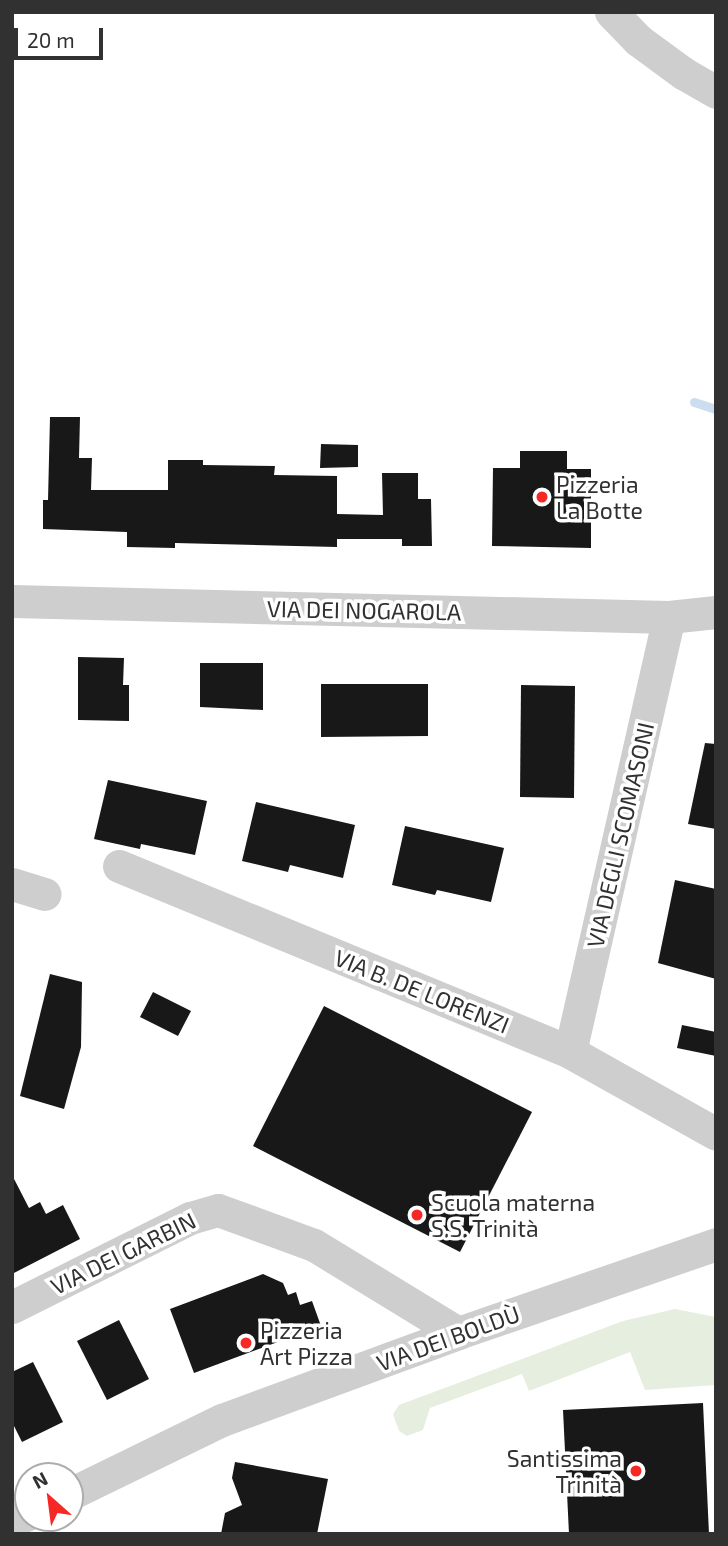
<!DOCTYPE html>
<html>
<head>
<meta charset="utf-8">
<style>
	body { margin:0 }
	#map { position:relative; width:728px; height:1546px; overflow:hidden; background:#fff; font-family:"Exo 2",sans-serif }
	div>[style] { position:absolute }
	.green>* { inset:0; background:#e6efdf }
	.stream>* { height:9px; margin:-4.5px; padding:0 4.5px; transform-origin:4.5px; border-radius:4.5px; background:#cadef0 }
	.building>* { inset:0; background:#181818 }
	.minor>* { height:33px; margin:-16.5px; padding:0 16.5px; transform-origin:16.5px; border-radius:16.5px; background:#cecece }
	.dots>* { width:19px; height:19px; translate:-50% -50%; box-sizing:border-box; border:4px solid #fff; border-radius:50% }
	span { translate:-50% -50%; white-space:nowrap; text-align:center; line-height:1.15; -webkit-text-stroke:7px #fff; paint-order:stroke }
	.poi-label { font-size:23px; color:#313131 }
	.left { translate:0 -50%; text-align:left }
	.right { translate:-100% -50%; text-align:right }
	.street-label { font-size:23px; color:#313131 }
	.frame { position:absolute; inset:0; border:14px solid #313131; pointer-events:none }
	.north { position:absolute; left:14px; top:1462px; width:70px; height:70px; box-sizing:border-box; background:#fff; border:2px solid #adadad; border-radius:50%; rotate:332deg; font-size:19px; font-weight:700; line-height:28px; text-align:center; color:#313131 }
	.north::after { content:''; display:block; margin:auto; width:24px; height:32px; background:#f62826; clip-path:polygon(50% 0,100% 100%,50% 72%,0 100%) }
	.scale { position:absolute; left:14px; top:28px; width:89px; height:32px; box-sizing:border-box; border:4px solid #313131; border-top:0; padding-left:9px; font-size:21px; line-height:24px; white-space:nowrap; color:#313131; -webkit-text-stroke:5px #fff; paint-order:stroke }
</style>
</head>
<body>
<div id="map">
	<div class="green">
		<i style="clip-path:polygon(675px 1309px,716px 1317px,716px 1385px,645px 1390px,630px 1352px,529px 1391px,522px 1374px,430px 1408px,423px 1430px,407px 1436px,399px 1431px,393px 1414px,399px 1405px,623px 1321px)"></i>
	</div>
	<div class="stream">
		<i style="left:694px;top:402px;width:23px;rotate:18deg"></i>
	</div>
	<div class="building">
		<i style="clip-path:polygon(50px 417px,80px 417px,79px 458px,92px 458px,91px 490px,168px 490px,168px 460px,203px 460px,203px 465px,275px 466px,274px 475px,337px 476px,337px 514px,383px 515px,382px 473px,418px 473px,418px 499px,431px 499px,432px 546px,402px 546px,402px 539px,337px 539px,337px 547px,175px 543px,175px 548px,127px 547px,127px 532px,43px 529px,43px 500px,48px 500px)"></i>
		<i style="clip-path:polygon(321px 444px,358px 445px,358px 467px,320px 468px)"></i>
		<i style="clip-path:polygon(520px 451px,567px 451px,567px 469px,591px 469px,591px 548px,492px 546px,493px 468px,520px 468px)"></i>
		<i style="clip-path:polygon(78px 657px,124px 658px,123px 685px,129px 685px,129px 721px,78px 720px)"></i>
		<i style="clip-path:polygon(200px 663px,263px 663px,263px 710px,200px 707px)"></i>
		<i style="clip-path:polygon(321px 684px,428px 684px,428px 736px,321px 737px)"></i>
		<i style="clip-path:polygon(521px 685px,575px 686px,574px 798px,520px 797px)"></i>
		<i style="clip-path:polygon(705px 743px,716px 744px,716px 829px,688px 824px)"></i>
		<i style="clip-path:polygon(108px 780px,207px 801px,195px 855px,141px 844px,140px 849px,94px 839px)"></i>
		<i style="clip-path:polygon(256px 802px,355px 825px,343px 878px,290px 865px,288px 872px,242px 861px)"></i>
		<i style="clip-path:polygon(405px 826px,504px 848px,491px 902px,437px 890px,435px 895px,392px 885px)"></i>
		<i style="clip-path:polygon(675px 880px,716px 889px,716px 979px,658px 963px)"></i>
		<i style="clip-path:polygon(50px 974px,82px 982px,81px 1047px,64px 1109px,20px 1096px)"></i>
		<i style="clip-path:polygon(153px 992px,191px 1011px,178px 1036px,140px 1017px)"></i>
		<i style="clip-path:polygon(324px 1006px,532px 1112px,460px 1252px,253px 1146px)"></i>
		<i style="clip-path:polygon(682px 1025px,716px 1032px,716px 1056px,677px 1048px)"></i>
		<i style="clip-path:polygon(12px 1175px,29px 1208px,40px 1202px,46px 1214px,63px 1205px,80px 1239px,12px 1274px)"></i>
		<i style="clip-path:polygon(263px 1274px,283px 1283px,288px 1295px,296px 1292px,300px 1305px,312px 1301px,321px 1326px,194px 1373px,170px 1309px)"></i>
		<i style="clip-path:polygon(119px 1320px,149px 1379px,107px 1400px,77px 1341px)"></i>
		<i style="clip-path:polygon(33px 1362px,63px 1422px,22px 1442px,12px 1422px,12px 1372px)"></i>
		<i style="clip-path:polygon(703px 1403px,709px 1534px,569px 1534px,563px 1410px)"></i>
		<i style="clip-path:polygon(235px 1462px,328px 1479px,317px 1534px,221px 1534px,225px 1513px,242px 1505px,232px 1478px)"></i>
	</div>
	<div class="minor">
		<i style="left:611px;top:12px;width:39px;rotate:46deg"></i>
		<i style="left:638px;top:40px;width:56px;rotate:36.3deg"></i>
		<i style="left:683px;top:73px;width:38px;rotate:30deg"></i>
		<i style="left:12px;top:601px;width:657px;rotate:1.4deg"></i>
		<i style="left:669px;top:617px;width:47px;rotate:-6.1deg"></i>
		<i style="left:119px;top:866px;width:488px;rotate:22.4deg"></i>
		<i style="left:570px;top:1052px;width:167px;rotate:29.3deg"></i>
		<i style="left:12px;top:884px;width:34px;rotate:17deg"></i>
		<i style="left:570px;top:1052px;width:446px;rotate:-77.2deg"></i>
		<i style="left:12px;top:1307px;width:199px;rotate:-26.6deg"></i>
		<i style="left:190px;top:1218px;width:29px;rotate:-16deg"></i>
		<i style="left:218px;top:1210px;width:102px;rotate:20deg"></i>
		<i style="left:314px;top:1245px;width:169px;rotate:31.4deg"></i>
		<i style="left:70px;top:1494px;width:169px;rotate:-26deg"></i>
		<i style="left:222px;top:1420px;width:252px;rotate:-20.2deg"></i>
		<i style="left:458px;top:1333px;width:273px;rotate:-19deg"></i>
		<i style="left:12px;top:1521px;width:17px;rotate:-24deg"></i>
	</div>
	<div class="dots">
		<i style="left:542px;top:497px;background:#f62826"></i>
		<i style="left:417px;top:1215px;background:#f62826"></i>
		<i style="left:246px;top:1343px;background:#f62826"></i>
		<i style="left:636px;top:1471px;background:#f62826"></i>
	</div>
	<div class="poi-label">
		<span class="left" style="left:556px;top:497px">Pizzeria<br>La Botte</span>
		<span class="left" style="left:431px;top:1215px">Scuola materna<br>S.S. Trinità</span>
		<span class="left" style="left:260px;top:1343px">Pizzeria<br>Art Pizza</span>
		<span class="right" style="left:622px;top:1471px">Santissima<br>Trinità</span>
	</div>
	<div class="street-label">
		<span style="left:364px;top:610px;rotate:1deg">VIA DEI NOGAROLA</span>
		<span style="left:620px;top:835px;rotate:-77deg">VIA DEGLI SCOMASONI</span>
		<span style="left:422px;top:991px;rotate:22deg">VIA B. DE LORENZI</span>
		<span style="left:123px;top:1253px;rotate:-26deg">VIA DEI GARBIN</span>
		<span style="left:448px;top:1338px;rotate:-20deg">VIA DEI BOLDÙ</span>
	</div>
	<div class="frame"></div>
	<div class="north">N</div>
	<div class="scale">20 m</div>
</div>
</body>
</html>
